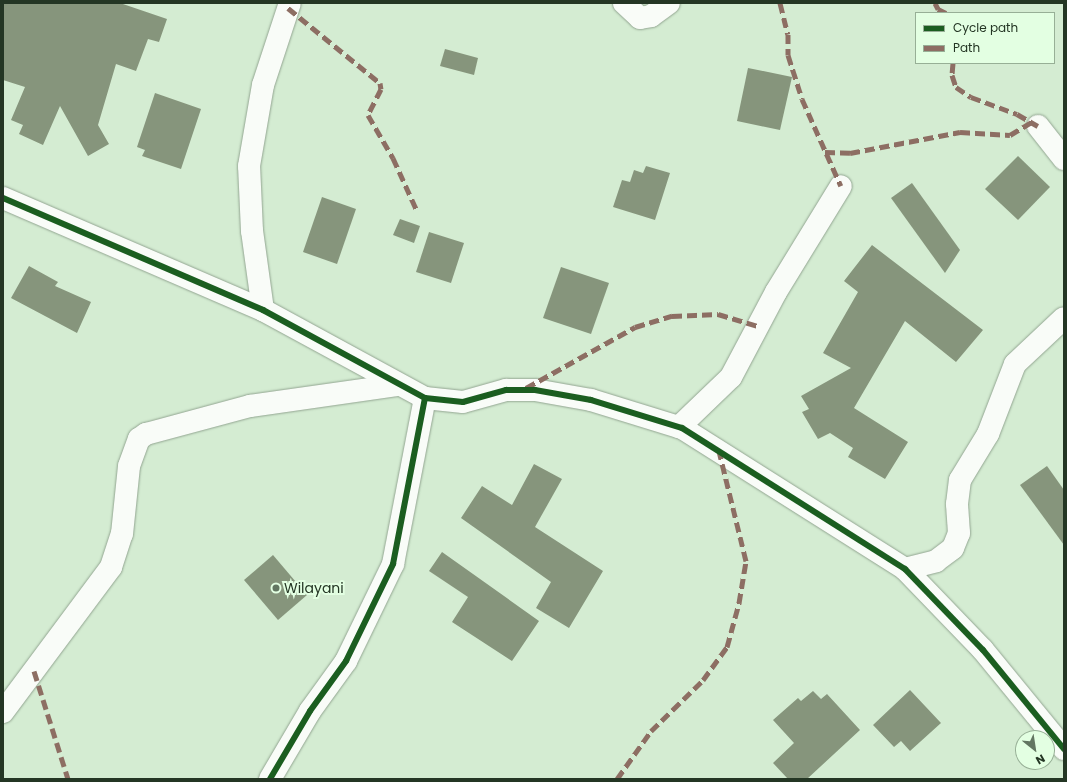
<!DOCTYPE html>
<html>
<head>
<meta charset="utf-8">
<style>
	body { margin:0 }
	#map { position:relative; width:1067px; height:782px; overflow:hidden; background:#d4ecd2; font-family:Poppins,sans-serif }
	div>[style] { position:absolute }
	.building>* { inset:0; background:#86957c }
	.roads { filter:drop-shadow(0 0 1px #92a591) drop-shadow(0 0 1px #92a591) }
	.minor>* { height:22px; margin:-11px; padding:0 11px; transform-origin:11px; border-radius:11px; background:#f9fcf8 }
	.quiet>* { height:5px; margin-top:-2.5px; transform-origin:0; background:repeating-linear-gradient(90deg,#8d6e63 0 10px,transparent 0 15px) }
	.cycleway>* { height:6px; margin:-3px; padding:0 3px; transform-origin:3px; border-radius:3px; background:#1b5e20 }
	.dots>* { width:11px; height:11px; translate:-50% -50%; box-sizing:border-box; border:2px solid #e3ffe2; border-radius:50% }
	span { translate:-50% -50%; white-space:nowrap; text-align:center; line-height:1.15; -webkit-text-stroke:4px #e3ffe2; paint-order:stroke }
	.poi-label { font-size:14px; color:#243624 }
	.left { translate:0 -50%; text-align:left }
	.frame { position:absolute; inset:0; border:4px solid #243624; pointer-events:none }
	.legend { position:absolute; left:915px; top:12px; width:140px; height:52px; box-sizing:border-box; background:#e3ffe2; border:1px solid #97af96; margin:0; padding:5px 7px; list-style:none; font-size:12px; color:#243624 }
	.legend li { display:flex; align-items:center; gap:8px; height:20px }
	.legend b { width:20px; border:1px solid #97af96 }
	.north { position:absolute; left:1015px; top:730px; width:40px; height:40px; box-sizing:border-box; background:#e3ffe2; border:1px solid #97af96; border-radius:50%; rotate:150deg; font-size:11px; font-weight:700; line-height:16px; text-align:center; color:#243624 }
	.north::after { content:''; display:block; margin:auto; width:14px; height:18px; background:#627661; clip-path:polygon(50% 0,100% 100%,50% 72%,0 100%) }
</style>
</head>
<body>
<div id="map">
	<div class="building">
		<i style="clip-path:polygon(3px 3px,120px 3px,167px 19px,159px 42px,148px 39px,136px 71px,116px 64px,98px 125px,109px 144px,88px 156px,60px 106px,43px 145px,19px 134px,23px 125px,11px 120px,25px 87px,3px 80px)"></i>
		<i style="clip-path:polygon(445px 49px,478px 58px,474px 75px,440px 66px)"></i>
		<i style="clip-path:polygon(748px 68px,792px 77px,780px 130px,737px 121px)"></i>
		<i style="clip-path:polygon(155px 93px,201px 109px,181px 169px,142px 156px,145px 150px,137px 147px)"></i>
		<i style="clip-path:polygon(1018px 156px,1050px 187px,1018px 220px,985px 189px)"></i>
		<i style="clip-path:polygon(646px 166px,670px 173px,655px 220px,613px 207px,622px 180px,630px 182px,634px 170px,643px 173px)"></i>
		<i style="clip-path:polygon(912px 183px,960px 250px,945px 273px,891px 198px)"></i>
		<i style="clip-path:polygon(322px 197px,356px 209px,337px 264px,303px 252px)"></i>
		<i style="clip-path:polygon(400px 219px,420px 226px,414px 243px,393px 235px)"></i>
		<i style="clip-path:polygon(429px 232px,464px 243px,451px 283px,416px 272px)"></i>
		<i style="clip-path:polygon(872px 245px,983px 330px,956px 362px,905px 321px,854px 408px,908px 442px,885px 479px,848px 457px,853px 448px,830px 433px,818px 439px,802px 412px,809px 409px,801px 396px,851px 368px,823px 353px,858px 292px,844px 281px)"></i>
		<i style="clip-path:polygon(29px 266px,58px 282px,55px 286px,91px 302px,77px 333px,11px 298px)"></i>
		<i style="clip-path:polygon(561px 267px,609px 283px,591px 334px,543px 318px)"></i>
		<i style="clip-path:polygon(534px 464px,562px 479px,535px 527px,603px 571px,569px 628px,536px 608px,551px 582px,461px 518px,482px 486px,512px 505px)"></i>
		<i style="clip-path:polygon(1047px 466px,1064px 490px,1064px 545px,1020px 485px)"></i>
		<i style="clip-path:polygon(442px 552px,539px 621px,512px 661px,452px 622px,468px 597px,429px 571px)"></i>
		<i style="clip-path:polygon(273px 555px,307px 595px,278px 620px,244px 580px)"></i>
		<i style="clip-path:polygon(910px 690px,941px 723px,910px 751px,901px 741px,894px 747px,873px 725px)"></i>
		<i style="clip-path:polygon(813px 691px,821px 699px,827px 694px,860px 730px,807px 779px,788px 779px,773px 763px,794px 743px,773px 720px,798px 698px,801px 701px)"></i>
	</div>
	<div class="roads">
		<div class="minor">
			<i style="left:624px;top:3px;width:22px;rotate:43deg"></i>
			<i style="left:640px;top:18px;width:11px;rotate:-10deg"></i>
			<i style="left:651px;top:16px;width:22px;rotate:-36deg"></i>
			<i style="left:1038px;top:126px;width:42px;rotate:51.8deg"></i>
			<i style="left:3px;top:198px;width:283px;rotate:23.3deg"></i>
			<i style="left:263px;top:310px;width:184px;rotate:28.5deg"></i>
			<i style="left:425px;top:398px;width:38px;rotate:6deg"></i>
			<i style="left:463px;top:402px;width:45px;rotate:-15.6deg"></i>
			<i style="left:506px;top:390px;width:29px"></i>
			<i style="left:535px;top:390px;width:57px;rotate:10.1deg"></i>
			<i style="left:591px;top:400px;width:95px;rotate:17.1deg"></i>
			<i style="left:682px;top:428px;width:264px;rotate:32.3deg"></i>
			<i style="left:905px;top:569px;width:112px;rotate:46.1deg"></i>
			<i style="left:983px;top:650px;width:128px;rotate:50.7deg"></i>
			<i style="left:263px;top:310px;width:80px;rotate:-97.9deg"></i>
			<i style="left:252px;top:231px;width:65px;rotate:-92.6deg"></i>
			<i style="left:249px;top:166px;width:82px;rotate:-80.2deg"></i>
			<i style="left:263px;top:85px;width:86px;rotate:-71.8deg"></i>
			<i style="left:679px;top:427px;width:72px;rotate:-43.9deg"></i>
			<i style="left:731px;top:377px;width:96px;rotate:-62.1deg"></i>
			<i style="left:776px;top:292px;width:124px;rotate:-58.5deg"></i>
			<i style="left:905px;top:569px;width:32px;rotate:-14deg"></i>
			<i style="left:936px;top:561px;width:21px;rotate:-37deg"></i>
			<i style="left:953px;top:548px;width:16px;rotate:-68deg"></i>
			<i style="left:959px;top:533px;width:29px;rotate:-94deg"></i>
			<i style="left:957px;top:504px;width:24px;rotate:-83deg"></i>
			<i style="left:960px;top:480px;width:54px;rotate:-58.7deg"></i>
			<i style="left:988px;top:434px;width:75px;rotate:-68.9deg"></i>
			<i style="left:1015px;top:364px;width:67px;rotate:-43.2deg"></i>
			<i style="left:3px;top:712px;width:181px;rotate:-53.3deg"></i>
			<i style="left:111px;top:567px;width:35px;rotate:-72deg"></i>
			<i style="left:122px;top:534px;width:68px;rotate:-84.1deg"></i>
			<i style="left:129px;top:466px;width:29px;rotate:-70deg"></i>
			<i style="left:139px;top:439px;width:9px;rotate:-36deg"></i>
			<i style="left:146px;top:434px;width:108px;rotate:-15.1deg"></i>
			<i style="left:250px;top:406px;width:148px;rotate:-8.1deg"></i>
			<i style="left:270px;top:779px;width:79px;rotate:-59.5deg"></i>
			<i style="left:310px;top:711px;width:62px;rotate:-54.2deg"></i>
			<i style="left:346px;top:661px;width:108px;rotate:-64.1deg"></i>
			<i style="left:393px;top:564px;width:169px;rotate:-79.1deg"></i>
		</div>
	</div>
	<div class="quiet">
		<i style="left:780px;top:3px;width:32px;rotate:76deg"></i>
		<i style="left:788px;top:34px;width:21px;rotate:90deg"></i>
		<i style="left:788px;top:55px;width:46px;rotate:72.3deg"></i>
		<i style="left:802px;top:99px;width:95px;rotate:65.9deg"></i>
		<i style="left:935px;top:3px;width:7px;rotate:63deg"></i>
		<i style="left:938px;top:9px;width:9px;rotate:27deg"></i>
		<i style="left:288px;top:8px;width:119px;rotate:39.2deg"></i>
		<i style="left:380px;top:83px;width:6px;rotate:81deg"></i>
		<i style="left:381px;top:89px;width:29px;rotate:117deg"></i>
		<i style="left:368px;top:115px;width:50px;rotate:59.8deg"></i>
		<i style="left:393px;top:158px;width:58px;rotate:65.6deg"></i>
		<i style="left:953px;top:63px;width:12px;rotate:95deg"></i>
		<i style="left:952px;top:75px;width:13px;rotate:72deg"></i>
		<i style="left:956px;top:87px;width:18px;rotate:34deg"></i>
		<i style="left:971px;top:97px;width:49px;rotate:20.3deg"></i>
		<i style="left:1017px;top:114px;width:24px;rotate:30deg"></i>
		<i style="left:825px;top:152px;width:25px;rotate:2deg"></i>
		<i style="left:850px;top:153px;width:112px;rotate:-10.8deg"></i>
		<i style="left:960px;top:132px;width:50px;rotate:3.4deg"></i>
		<i style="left:1010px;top:135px;width:26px;rotate:-31deg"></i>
		<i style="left:526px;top:388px;width:125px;rotate:-29.2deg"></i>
		<i style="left:635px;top:327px;width:39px;rotate:-17deg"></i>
		<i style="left:672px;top:316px;width:46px;rotate:-2.5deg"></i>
		<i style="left:718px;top:314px;width:42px;rotate:16.7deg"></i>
		<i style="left:34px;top:671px;width:113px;rotate:72.5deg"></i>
		<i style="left:617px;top:779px;width:59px;rotate:-54.7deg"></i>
		<i style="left:651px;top:731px;width:73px;rotate:-44.4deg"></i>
		<i style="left:703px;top:680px;width:41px;rotate:-54deg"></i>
		<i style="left:727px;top:647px;width:46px;rotate:-74.7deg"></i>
		<i style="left:739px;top:603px;width:43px;rotate:-80.5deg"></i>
		<i style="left:746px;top:561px;width:113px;rotate:-103.8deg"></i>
	</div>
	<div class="cycleway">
		<i style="left:3px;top:198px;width:283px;rotate:23.3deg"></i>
		<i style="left:263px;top:310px;width:184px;rotate:28.5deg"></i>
		<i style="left:425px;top:398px;width:38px;rotate:6deg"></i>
		<i style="left:463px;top:402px;width:45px;rotate:-15.6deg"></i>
		<i style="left:506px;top:390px;width:29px"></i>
		<i style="left:535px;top:390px;width:57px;rotate:10.1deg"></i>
		<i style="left:591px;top:400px;width:95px;rotate:17.1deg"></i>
		<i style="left:682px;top:428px;width:264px;rotate:32.3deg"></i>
		<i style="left:905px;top:569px;width:112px;rotate:46.1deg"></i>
		<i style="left:983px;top:650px;width:128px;rotate:50.7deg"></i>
		<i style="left:270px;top:779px;width:79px;rotate:-59.5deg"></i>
		<i style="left:310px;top:711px;width:62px;rotate:-54.2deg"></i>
		<i style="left:346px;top:661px;width:108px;rotate:-64.1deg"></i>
		<i style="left:393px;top:564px;width:169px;rotate:-79.1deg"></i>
	</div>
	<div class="dots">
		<i style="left:276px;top:588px;background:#627661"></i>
	</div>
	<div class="poi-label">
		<span class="left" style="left:284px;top:588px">Wilayani</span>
	</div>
	<div class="frame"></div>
	<ul class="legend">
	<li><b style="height:5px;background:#1b5e20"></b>Cycle path</li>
	<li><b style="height:5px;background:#8d6e63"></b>Path</li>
	</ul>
	<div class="north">N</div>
</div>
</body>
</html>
